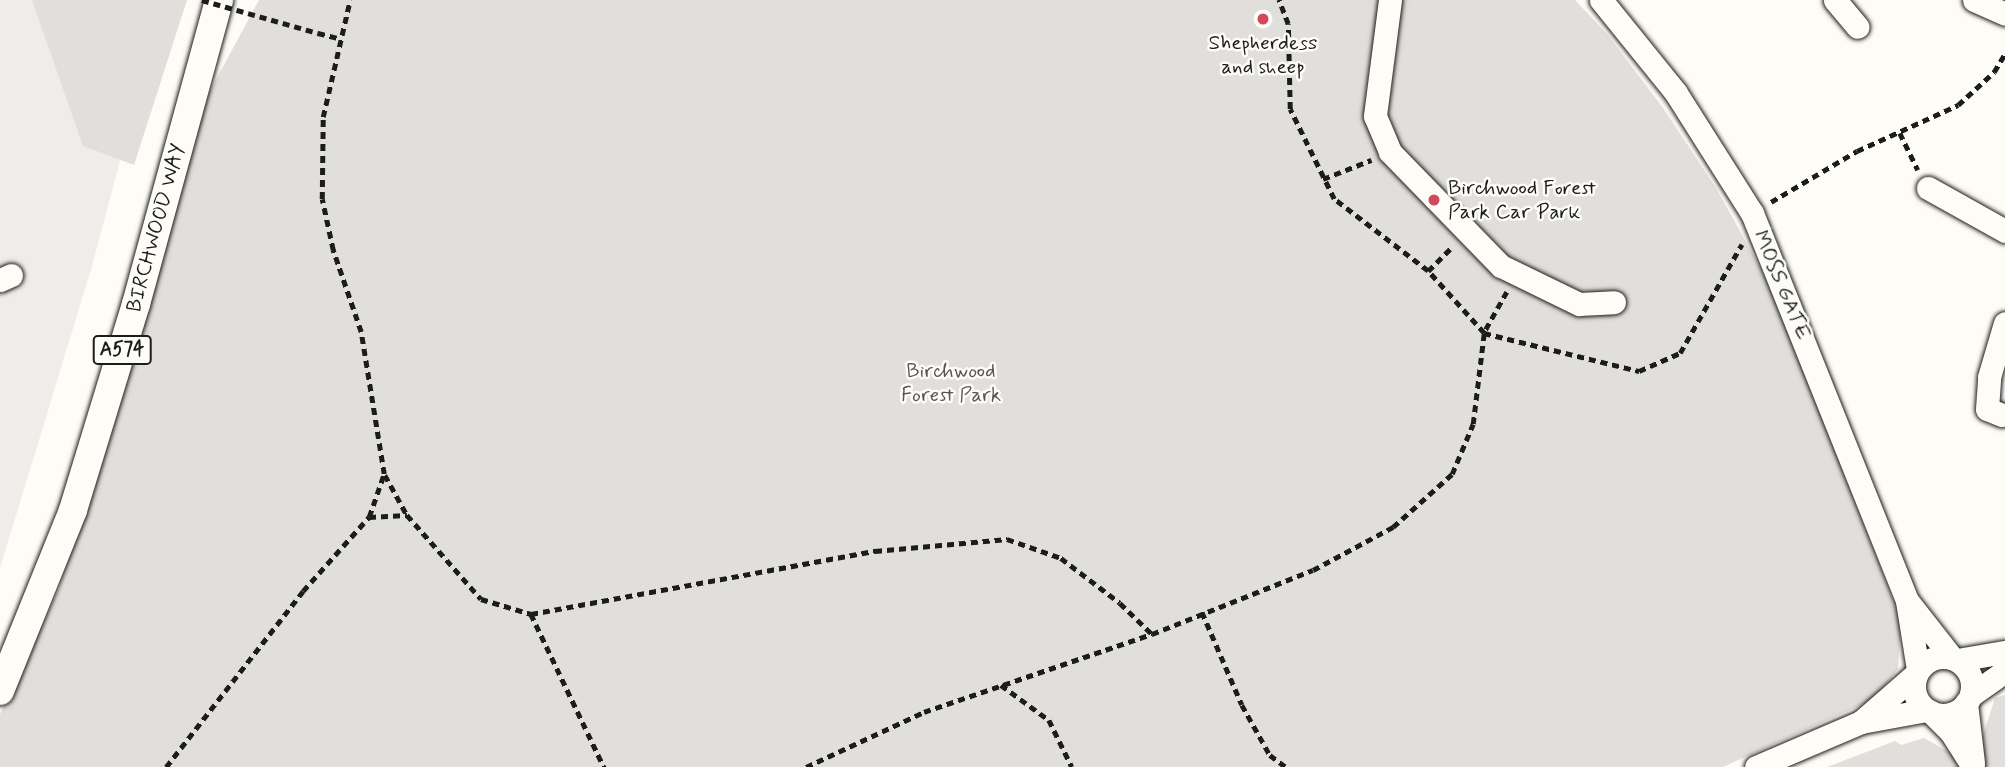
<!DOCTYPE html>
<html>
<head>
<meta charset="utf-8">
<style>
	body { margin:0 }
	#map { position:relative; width:2005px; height:767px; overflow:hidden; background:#fdfcf7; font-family:Mynerve,sans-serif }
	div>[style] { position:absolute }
	.built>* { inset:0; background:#eeede9 }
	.green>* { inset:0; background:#e0dfdb }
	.path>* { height:4.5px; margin-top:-2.25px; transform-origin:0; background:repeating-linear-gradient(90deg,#1c1c1c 0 7px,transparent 0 12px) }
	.roads { filter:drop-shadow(0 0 2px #1c1c1c) drop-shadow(0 0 2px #1c1c1c) }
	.minor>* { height:23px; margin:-11.5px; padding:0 11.5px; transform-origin:11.5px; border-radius:11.5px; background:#fdfcf7 }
	.minor>.ring { margin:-11.5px; padding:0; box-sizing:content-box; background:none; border:23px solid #fdfcf7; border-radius:50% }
	.major>* { height:28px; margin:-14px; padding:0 14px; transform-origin:14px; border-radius:14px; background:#fdfcf7 }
	.path-bridge>* { height:4.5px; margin-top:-2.25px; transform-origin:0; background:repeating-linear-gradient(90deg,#1c1c1c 0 7px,transparent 0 12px) }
	.dots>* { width:19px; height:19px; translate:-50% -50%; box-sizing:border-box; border:4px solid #fdfcf7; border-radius:50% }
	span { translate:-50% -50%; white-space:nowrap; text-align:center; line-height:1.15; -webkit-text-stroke:5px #fdfcf7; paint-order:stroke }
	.shield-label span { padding:2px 5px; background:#fdfcf7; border:2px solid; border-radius:5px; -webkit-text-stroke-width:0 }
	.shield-label { font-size:19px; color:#1c1c1c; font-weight:700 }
	.poi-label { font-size:21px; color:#1c1c1c }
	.left { translate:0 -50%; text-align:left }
	.street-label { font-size:21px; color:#1c1c1c }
	.park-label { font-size:21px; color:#575655 }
</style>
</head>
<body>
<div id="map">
	<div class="built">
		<i style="clip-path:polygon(0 0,163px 0,92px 266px,0 568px)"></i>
	</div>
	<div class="green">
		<i style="clip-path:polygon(32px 0,187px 0,134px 165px,83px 146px)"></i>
		<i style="clip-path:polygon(259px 0,1575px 0,1607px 34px,1663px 108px,1716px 188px,1771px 287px,1901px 620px,1898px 669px,1874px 699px,1723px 767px,0 767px,0 714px,59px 589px,198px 113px)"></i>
		<i style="clip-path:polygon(2005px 695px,2005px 767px,1827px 767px,1895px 741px,1901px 745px,1924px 738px,1973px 766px,1995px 698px)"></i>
	</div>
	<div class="path">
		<i style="left:318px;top:33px;width:21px;rotate:14deg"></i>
		<i style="left:1900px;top:133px;width:41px;rotate:64.1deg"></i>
		<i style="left:1323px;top:179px;width:52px;rotate:-21.6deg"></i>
		<i style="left:1771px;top:202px;width:100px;rotate:-30.7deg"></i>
		<i style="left:1857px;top:151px;width:111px;rotate:-24.5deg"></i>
		<i style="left:1958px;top:105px;width:49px;rotate:-42.5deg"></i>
		<i style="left:1994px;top:72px;width:21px;rotate:-59deg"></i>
		<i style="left:1428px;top:271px;width:34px;rotate:-45deg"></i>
		<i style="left:1507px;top:292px;width:47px;rotate:119.3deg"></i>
		<i style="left:1484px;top:333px;width:160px;rotate:13.8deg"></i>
		<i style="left:1639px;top:371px;width:45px;rotate:-23.7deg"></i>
		<i style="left:1680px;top:353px;width:125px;rotate:-60.4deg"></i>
		<i style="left:385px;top:475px;width:46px;rotate:61.2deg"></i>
		<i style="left:369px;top:517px;width:38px;rotate:-3deg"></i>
		<i style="left:407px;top:515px;width:112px;rotate:48.6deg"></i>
		<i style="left:481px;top:599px;width:52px;rotate:16.7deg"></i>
		<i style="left:531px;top:614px;width:350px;rotate:-10.4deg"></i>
		<i style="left:875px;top:551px;width:133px;rotate:-5.2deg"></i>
		<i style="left:1007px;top:539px;width:57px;rotate:19.4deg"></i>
		<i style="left:1061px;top:558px;width:74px;rotate:37.3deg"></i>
		<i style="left:1120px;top:603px;width:45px;rotate:44.1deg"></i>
		<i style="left:1202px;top:612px;width:101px;rotate:66.7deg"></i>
		<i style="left:1242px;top:705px;width:57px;rotate:60.8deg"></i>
		<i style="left:1270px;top:755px;width:20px;rotate:37deg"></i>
		<i style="left:531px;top:614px;width:170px;rotate:64.5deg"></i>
		<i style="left:1001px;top:685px;width:59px;rotate:36.1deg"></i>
		<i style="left:1049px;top:720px;width:52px;rotate:63.9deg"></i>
		<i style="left:166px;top:767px;width:223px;rotate:-52.1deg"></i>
		<i style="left:303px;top:591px;width:99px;rotate:-48.3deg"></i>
		<i style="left:369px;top:517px;width:46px;rotate:-70.8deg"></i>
		<i style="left:384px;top:474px;width:144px;rotate:-99.2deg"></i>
		<i style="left:361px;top:332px;width:87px;rotate:-108.9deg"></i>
		<i style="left:333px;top:250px;width:52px;rotate:-102.2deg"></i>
		<i style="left:322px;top:199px;width:82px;rotate:-89.3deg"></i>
		<i style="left:323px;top:117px;width:120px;rotate:-77deg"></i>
		<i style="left:806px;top:767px;width:130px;rotate:-25deg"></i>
		<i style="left:924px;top:712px;width:241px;rotate:-18.9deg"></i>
		<i style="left:1152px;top:634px;width:173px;rotate:-21.7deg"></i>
		<i style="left:1313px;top:570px;width:91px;rotate:-28.3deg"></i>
		<i style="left:1393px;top:527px;width:79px;rotate:-41.9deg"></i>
		<i style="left:1452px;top:474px;width:54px;rotate:-67.2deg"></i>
		<i style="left:1473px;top:424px;width:92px;rotate:-83.1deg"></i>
		<i style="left:1484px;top:333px;width:84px;rotate:-132.1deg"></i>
		<i style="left:1428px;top:271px;width:118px;rotate:-142.5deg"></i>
		<i style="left:1334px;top:199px;width:100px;rotate:-116.1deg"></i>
		<i style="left:1290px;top:109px;width:85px;rotate:-91.3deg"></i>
		<i style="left:1288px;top:24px;width:26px;rotate:-111deg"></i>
	</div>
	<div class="roads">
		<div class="minor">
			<i style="left:1390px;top:0;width:117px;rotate:97.4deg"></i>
			<i style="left:1375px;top:116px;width:39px;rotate:67deg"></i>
			<i style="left:1390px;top:152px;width:159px;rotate:45.8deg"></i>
			<i style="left:1501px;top:266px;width:87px;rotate:26deg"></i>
			<i style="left:1579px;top:304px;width:35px;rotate:-3deg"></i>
			<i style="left:1601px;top:0;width:119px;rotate:51.1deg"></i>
			<i style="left:1676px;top:93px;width:142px;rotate:57.7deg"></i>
			<i style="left:1752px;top:213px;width:418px;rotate:68.2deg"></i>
			<i style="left:1907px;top:601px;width:70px;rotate:80.9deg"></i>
			<i style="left:1835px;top:0;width:35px;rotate:50deg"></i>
			<i style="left:1974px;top:0;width:34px;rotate:24deg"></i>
			<i style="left:1928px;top:188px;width:88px;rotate:29.2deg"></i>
			<i style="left:0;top:280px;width:12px;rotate:-24deg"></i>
			<i style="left:2002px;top:415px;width:16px;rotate:-158deg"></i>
			<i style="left:1987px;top:409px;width:32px;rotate:-86deg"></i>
			<i style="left:1989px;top:377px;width:56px;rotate:-73.5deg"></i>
			<i style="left:1909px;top:603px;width:70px;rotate:52deg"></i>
			<i class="ring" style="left:1914px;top:657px;width:35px;height:35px"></i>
			<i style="left:1957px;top:660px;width:49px;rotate:-9.5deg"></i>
			<i style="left:1971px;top:695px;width:42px;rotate:-35.2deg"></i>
			<i style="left:1966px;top:703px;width:60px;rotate:83.3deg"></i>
			<i style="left:1931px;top:712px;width:28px;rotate:45deg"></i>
			<i style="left:1951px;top:732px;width:41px;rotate:57.8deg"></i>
			<i style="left:1861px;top:722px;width:73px;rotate:-41.1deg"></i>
			<i style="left:1756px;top:767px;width:114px;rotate:-23.2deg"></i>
			<i style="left:1861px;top:722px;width:67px;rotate:-10.3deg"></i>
		</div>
		<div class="major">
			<i style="left:0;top:691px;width:195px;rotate:-68deg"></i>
			<i style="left:73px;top:510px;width:215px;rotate:-73deg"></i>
			<i style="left:136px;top:304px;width:315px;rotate:-74.7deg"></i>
		</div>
	</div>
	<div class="path-bridge">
		<i style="left:202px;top:0;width:121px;rotate:15.9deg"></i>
	</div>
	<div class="dots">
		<i style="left:1263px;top:19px;background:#d1495b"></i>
		<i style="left:1434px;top:200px;background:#d1495b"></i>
	</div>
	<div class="shield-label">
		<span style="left:122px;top:350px">A574</span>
	</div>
	<div class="poi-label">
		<span style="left:1263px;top:55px">Shepherdess<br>and sheep</span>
		<span class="left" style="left:1448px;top:200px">Birchwood Forest<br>Park Car Park</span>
	</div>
	<div class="street-label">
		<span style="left:156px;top:228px;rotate:-75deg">BIRCHWOOD WAY</span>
		<span style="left:1782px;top:285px;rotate:67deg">MOSS GATE</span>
	</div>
	<div class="park-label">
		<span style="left:951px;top:383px">Birchwood<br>Forest Park</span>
	</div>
</div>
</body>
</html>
